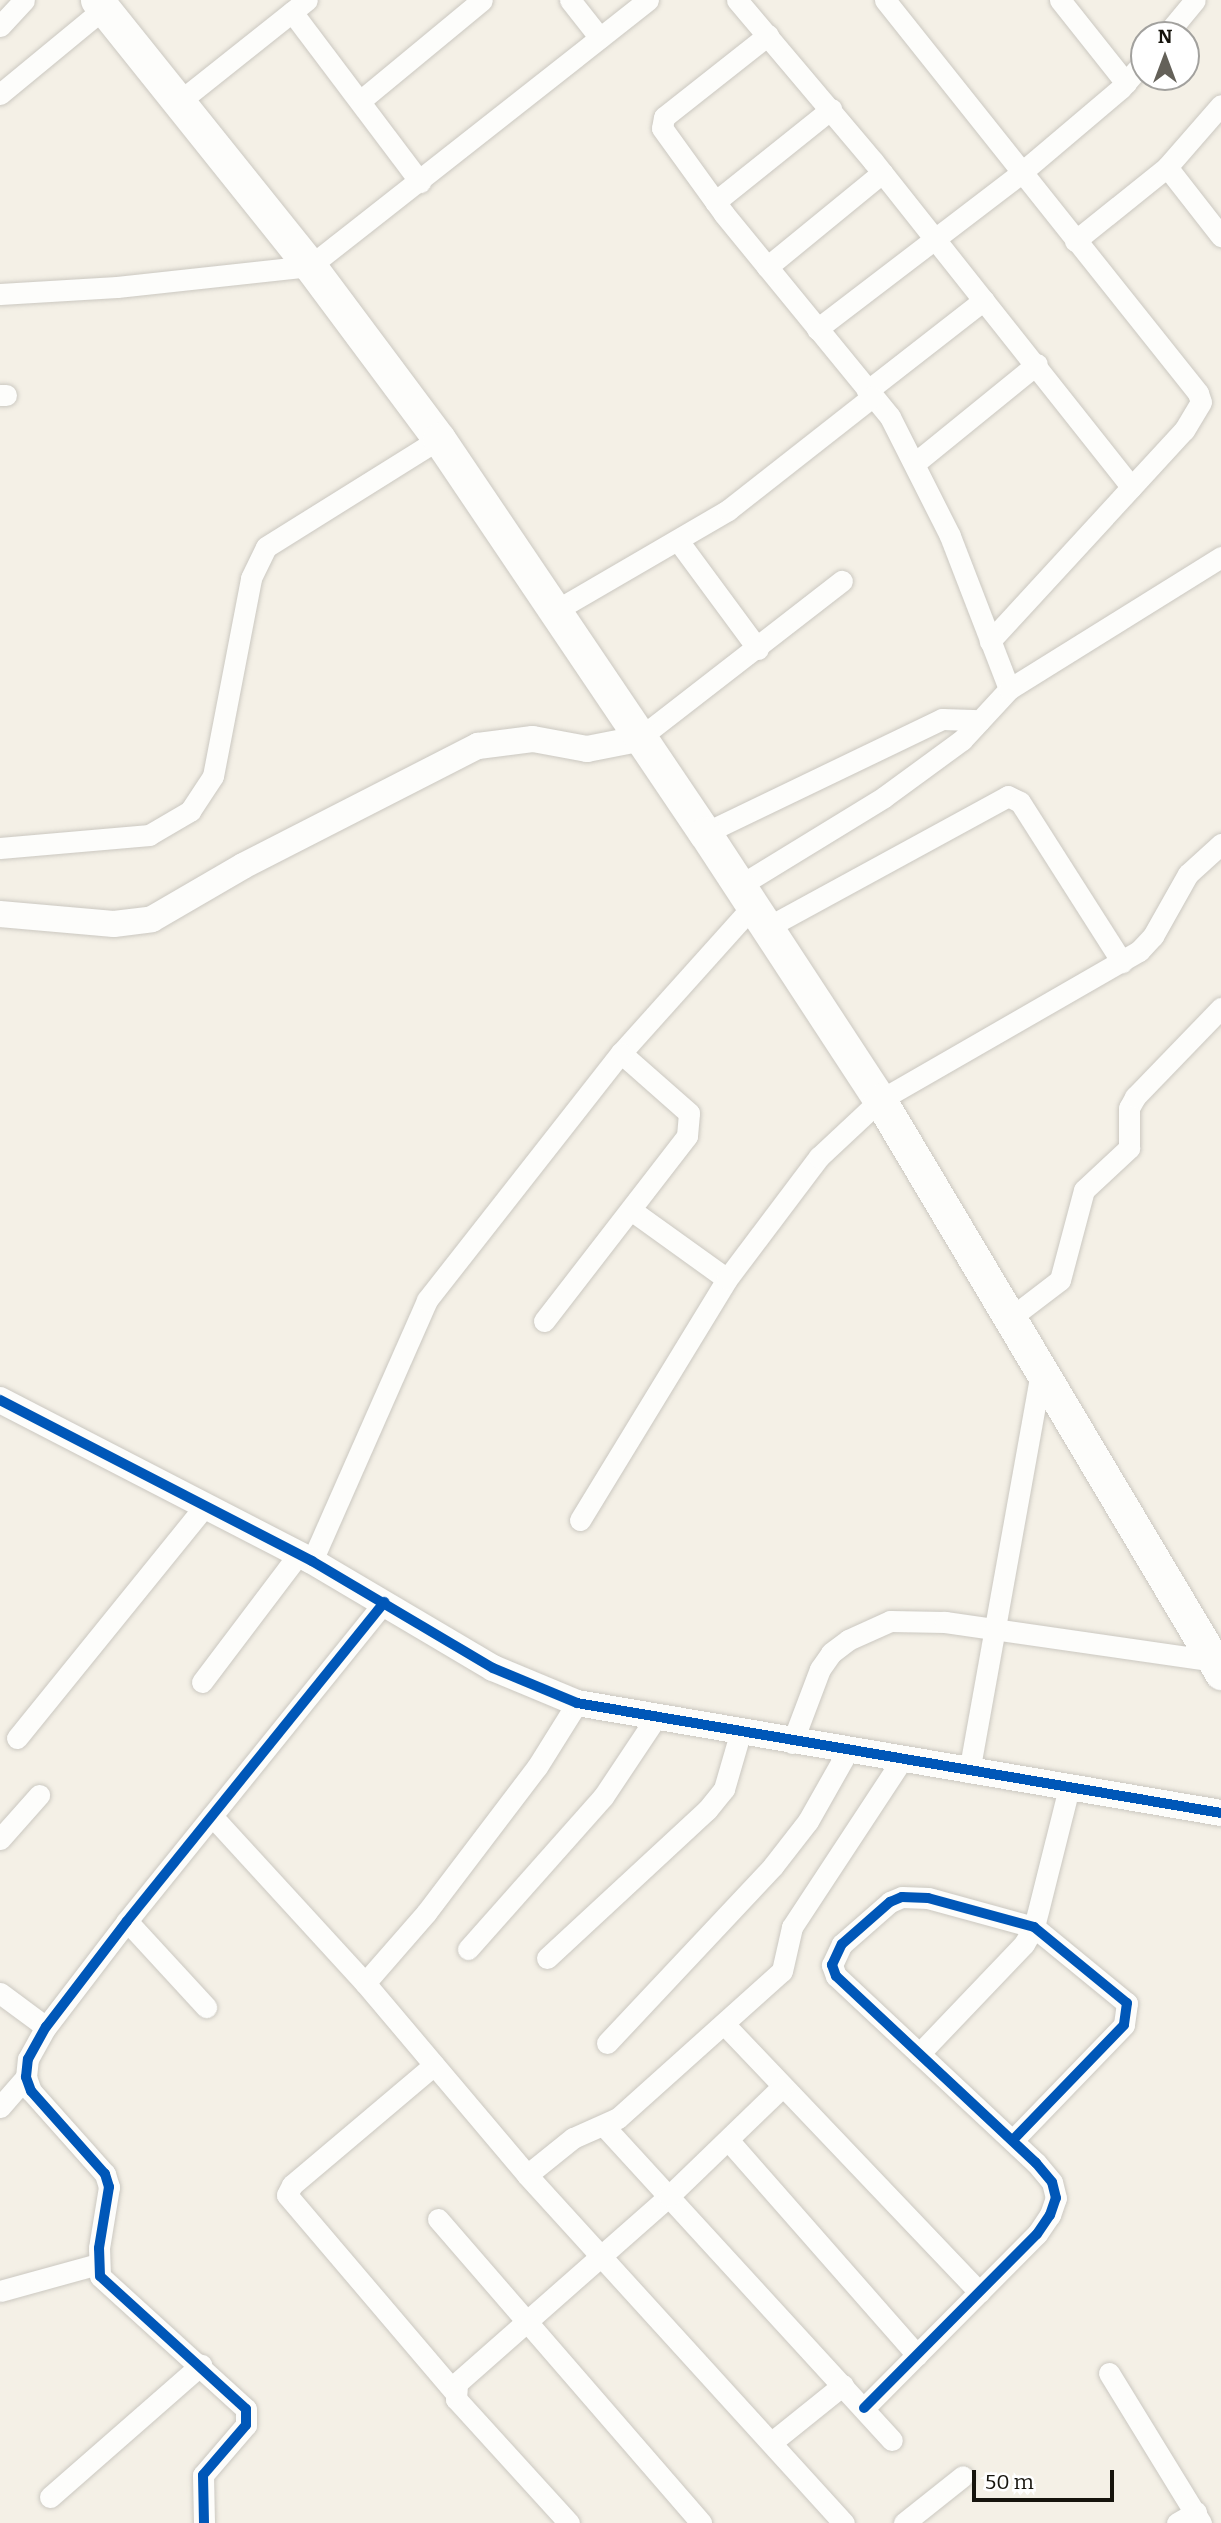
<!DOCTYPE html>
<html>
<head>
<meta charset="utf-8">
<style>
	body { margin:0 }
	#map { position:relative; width:1221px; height:2523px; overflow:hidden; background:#f4f0e6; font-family:Bitter,serif }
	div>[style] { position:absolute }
	.roads { filter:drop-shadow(0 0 2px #cbc8c1) drop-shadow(0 0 2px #cbc8c1) }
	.minor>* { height:21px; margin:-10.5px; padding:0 10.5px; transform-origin:10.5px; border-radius:10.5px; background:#fdfdfb }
	.tertiary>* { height:26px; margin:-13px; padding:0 13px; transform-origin:13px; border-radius:13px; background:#fdfdfb }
	.primary>* { height:33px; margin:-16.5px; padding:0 16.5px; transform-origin:16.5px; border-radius:16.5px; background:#fdfdfb }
	.cycleway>* { height:10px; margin:-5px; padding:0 5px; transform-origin:5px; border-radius:5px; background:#0057b8 }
	span { translate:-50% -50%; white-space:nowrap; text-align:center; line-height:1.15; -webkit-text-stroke:6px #fff; paint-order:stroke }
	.north { position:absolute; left:1130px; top:21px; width:70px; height:70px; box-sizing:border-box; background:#fff; border:2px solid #a2a19e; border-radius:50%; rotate:0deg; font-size:19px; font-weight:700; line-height:28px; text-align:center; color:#16140d }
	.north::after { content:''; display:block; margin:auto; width:24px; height:32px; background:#646159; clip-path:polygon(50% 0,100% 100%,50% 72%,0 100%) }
	.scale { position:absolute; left:972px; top:2470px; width:142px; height:32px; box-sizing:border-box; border:4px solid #16140d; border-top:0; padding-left:9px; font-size:21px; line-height:24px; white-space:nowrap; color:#16140d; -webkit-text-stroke:5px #fff; paint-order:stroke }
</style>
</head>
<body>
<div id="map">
	<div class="roads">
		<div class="minor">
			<i style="left:570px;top:0;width:48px;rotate:51.7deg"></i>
			<i style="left:737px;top:0;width:211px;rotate:49.8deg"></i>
			<i style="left:873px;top:161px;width:416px;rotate:51.6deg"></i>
			<i style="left:885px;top:0;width:502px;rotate:51.46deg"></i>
			<i style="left:1198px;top:393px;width:9px;rotate:72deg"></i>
			<i style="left:1201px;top:402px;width:33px;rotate:121deg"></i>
			<i style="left:1184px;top:430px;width:287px;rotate:132.6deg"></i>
			<i style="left:1060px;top:0;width:106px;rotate:51.5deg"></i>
			<i style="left:292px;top:12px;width:213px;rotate:53deg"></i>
			<i style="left:0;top:26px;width:35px;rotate:-47deg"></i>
			<i style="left:768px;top:35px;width:132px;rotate:141.7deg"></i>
			<i style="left:664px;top:117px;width:11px;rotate:100deg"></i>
			<i style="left:662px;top:128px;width:106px;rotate:54.2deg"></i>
			<i style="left:724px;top:214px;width:262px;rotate:50.7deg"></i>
			<i style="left:890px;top:417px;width:133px;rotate:63.2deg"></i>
			<i style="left:950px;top:536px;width:164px;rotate:68.9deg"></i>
			<i style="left:1166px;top:35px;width:45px;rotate:-50.4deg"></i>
			<i style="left:0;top:94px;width:134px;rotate:-39.5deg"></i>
			<i style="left:180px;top:101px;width:162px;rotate:-38.5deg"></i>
			<i style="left:360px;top:101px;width:158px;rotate:-39.6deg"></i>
			<i style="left:1167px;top:167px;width:82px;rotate:-48.9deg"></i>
			<i style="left:715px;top:202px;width:149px;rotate:-38.7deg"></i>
			<i style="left:1075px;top:241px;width:118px;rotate:-38.8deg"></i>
			<i style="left:1167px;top:167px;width:88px;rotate:52deg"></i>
			<i style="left:767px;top:267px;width:149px;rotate:-39.3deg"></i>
			<i style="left:0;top:294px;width:117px;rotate:-3.4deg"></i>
			<i style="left:117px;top:287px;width:194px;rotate:-6.2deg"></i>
			<i style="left:310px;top:266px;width:430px;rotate:-38.2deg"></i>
			<i style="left:817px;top:329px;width:258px;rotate:-37.4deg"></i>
			<i style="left:1022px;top:172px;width:130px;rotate:-40.3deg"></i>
			<i style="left:1121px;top:88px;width:35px;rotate:-49deg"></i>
			<i style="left:867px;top:391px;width:148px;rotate:-37.9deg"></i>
			<i style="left:0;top:395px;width:6px"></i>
			<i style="left:915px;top:463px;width:157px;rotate:-39.1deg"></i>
			<i style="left:679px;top:542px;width:133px;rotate:53.6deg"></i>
			<i style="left:553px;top:612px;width:203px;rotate:-30.2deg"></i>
			<i style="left:728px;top:510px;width:183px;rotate:-38.1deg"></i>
			<i style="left:638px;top:739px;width:258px;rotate:-37.8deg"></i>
			<i style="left:705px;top:833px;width:263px;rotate:-25.7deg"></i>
			<i style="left:942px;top:719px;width:38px;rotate:2deg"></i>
			<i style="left:0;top:848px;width:150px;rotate:-5deg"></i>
			<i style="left:149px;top:835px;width:48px;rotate:-30.3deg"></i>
			<i style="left:190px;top:811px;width:42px;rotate:-56.7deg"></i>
			<i style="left:213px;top:776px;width:202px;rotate:-79.1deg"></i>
			<i style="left:251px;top:578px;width:34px;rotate:-64deg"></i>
			<i style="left:266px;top:547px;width:204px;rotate:-32deg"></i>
			<i style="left:739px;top:886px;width:170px;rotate:-31.5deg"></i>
			<i style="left:884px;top:797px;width:97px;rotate:-36.2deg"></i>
			<i style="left:962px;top:740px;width:69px;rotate:-47.3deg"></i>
			<i style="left:1009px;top:689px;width:250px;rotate:-31.9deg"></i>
			<i style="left:768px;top:927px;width:273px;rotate:-28.6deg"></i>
			<i style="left:1008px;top:796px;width:13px;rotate:27deg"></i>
			<i style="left:1020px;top:802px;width:190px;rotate:57.5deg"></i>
			<i style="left:631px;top:1210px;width:118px;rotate:35.7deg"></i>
			<i style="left:1009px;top:1319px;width:64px;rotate:-37.4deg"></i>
			<i style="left:1060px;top:1280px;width:93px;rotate:-75.1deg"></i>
			<i style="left:1084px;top:1190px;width:62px;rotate:-43deg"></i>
			<i style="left:1129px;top:1148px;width:40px;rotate:-90deg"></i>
			<i style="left:1129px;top:1108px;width:13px;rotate:-61deg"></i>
			<i style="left:1135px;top:1097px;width:124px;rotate:-46deg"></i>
			<i style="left:544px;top:1321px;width:234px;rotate:-52.3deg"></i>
			<i style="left:687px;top:1136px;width:23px;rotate:-85deg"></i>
			<i style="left:689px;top:1113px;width:91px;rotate:-138.6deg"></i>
			<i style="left:621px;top:1053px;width:198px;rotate:-48.1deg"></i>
			<i style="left:580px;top:1520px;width:282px;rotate:-58.6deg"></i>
			<i style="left:727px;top:1279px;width:153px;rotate:-53deg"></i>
			<i style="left:819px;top:1157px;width:83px;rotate:-43.1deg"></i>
			<i style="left:880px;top:1100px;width:299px;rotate:-29.9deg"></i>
			<i style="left:1139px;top:951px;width:21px;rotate:-47deg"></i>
			<i style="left:1153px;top:936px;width:71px;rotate:-60.6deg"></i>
			<i style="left:1188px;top:874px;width:45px;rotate:-42.3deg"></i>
			<i style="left:312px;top:1561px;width:285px;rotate:-66.2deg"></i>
			<i style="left:427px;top:1300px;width:314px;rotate:-51.9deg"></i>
			<i style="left:202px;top:1682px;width:159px;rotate:-52.9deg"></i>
			<i style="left:17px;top:1738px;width:299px;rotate:-51deg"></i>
			<i style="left:792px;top:1743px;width:79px;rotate:-69.3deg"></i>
			<i style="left:820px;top:1669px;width:19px;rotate:-55deg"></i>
			<i style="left:831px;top:1653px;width:21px;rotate:-37deg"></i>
			<i style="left:848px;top:1640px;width:46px;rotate:-24.3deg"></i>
			<i style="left:890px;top:1621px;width:55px;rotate:1deg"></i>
			<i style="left:945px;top:1622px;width:272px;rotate:8.2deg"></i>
			<i style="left:969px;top:1772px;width:405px;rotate:-79.8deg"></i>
			<i style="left:212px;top:1816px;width:226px;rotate:47.5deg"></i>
			<i style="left:365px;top:1983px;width:251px;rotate:49.8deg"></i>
			<i style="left:527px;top:2175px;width:471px;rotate:47.7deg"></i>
			<i style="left:0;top:1839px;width:59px;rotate:-48.4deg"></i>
			<i style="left:127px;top:1921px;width:117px;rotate:47.4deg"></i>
			<i style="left:468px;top:1949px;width:203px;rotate:-48.4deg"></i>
			<i style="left:603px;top:1797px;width:94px;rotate:-56.3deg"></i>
			<i style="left:547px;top:1958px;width:218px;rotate:-42.8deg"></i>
			<i style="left:707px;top:1810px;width:27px;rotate:-51deg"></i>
			<i style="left:724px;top:1789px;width:57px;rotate:-73.8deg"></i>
			<i style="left:365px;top:1983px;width:93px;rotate:-48.9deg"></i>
			<i style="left:426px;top:1913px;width:183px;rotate:-52.8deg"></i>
			<i style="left:537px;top:1767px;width:75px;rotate:-58deg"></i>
			<i style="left:0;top:1993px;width:57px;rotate:36.5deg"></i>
			<i style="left:725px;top:2025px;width:369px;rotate:46.4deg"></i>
			<i style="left:607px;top:2043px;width:243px;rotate:-46.8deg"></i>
			<i style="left:773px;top:1866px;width:57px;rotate:-52.1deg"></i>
			<i style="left:808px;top:1821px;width:79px;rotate:-60.5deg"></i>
			<i style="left:919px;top:2054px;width:152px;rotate:-46.3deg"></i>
			<i style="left:1024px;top:1944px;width:20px;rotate:-60deg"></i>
			<i style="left:1034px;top:1927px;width:143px;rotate:-75.9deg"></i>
			<i style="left:434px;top:2065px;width:186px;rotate:139.8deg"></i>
			<i style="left:292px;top:2185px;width:11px;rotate:117deg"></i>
			<i style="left:287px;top:2195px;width:257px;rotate:49.6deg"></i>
			<i style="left:0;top:2107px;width:40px;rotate:-49deg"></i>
			<i style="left:604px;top:2126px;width:426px;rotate:47.5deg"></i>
			<i style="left:729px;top:2141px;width:285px;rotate:48.7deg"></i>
			<i style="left:527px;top:2175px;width:59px;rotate:-38.8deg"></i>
			<i style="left:573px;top:2138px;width:49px;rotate:-24deg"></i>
			<i style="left:618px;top:2118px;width:220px;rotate:-41.9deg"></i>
			<i style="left:782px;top:1971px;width:45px;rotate:-77.2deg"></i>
			<i style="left:792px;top:1927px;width:199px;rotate:-56.7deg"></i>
			<i style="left:438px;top:2219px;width:402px;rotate:49.1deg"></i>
			<i style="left:0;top:2291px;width:102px;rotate:-15.4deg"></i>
			<i style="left:1109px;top:2373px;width:176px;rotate:58.5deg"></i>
			<i style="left:864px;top:2408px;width:245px;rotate:-45.2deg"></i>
			<i style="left:1037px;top:2234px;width:23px;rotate:-56deg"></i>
			<i style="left:1050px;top:2215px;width:18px;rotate:-71deg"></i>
			<i style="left:1056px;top:2198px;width:16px;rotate:-104deg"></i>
			<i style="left:1052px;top:2182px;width:25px;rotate:-130deg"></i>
			<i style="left:1036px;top:2163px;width:274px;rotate:-136.9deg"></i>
			<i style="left:836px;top:1976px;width:12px;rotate:-110deg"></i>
			<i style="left:832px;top:1965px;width:23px;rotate:-65deg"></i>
			<i style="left:842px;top:1944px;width:64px;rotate:-41.2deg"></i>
			<i style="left:890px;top:1902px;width:13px;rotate:-23deg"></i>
			<i style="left:902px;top:1897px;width:26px;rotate:2deg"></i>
			<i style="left:928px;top:1898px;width:110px;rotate:15.3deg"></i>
			<i style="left:1034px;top:1927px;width:120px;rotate:39.3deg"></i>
			<i style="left:1127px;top:2003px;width:22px;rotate:98deg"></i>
			<i style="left:1124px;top:2025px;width:160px;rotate:134deg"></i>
			<i style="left:772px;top:2442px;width:91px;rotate:-38.8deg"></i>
			<i style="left:50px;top:2497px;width:201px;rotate:-41.2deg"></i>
			<i style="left:204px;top:2523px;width:48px;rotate:-91.2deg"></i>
			<i style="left:203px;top:2475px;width:66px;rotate:-49.3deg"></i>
			<i style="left:246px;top:2425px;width:16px;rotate:-90deg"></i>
			<i style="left:246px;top:2409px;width:197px;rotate:-137.7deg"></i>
			<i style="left:100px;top:2276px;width:28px;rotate:-92deg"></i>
			<i style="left:99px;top:2248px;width:62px;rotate:-80.7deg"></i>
			<i style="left:109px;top:2187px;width:14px;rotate:-107deg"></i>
			<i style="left:105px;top:2174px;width:111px;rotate:-131.7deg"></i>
			<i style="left:31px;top:2091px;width:15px;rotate:-110deg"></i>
			<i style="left:26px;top:2077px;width:18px;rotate:-84deg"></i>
			<i style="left:28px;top:2059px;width:37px;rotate:-61deg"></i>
			<i style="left:46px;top:2027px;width:133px;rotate:-52.6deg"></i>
			<i style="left:127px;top:1921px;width:410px;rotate:-51.1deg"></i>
			<i style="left:569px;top:2523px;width:168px;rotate:-132.3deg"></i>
			<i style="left:456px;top:2399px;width:16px;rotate:-86deg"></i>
			<i style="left:457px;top:2383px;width:283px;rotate:-41.4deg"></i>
			<i style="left:669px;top:2196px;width:157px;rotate:-44deg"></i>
			<i style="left:904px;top:2523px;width:75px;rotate:-38.5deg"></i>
			<i style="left:1177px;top:2523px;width:22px;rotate:-30deg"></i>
		</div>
		<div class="tertiary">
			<i style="left:0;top:914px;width:114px;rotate:5deg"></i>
			<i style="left:114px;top:924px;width:38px;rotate:-7deg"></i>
			<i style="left:152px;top:919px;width:105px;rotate:-30.2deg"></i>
			<i style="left:243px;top:866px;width:264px;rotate:-27.1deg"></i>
			<i style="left:478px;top:746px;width:55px;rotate:-7.3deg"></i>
			<i style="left:533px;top:739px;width:55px;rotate:10.5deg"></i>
			<i style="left:587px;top:749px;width:52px;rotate:-11.1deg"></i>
			<i style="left:0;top:1400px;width:351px;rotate:27.3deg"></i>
			<i style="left:312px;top:1561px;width:210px;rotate:30.6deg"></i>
			<i style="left:493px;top:1668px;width:91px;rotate:22.6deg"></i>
			<i style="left:577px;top:1703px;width:653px;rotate:9.69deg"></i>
		</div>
		<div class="primary">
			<i style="left:97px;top:0;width:341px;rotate:51.3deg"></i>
			<i style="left:310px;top:266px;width:216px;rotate:53.3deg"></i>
			<i style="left:439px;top:439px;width:475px;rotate:56deg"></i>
			<i style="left:705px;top:833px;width:319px;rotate:56.8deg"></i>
			<i style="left:880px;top:1100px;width:667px;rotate:59.24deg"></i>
		</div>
	</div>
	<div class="cycleway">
		<i style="left:0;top:1400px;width:351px;rotate:27.3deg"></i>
		<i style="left:312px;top:1561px;width:210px;rotate:30.6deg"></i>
		<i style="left:493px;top:1668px;width:91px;rotate:22.6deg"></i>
		<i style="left:577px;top:1703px;width:653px;rotate:9.69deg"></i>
		<i style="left:864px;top:2408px;width:245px;rotate:-45.2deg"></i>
		<i style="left:1037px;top:2234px;width:23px;rotate:-56deg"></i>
		<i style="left:1050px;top:2215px;width:18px;rotate:-71deg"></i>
		<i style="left:1056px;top:2198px;width:16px;rotate:-104deg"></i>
		<i style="left:1052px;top:2182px;width:25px;rotate:-130deg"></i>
		<i style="left:1036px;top:2163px;width:274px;rotate:-136.9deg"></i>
		<i style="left:836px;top:1976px;width:12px;rotate:-110deg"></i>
		<i style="left:832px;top:1965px;width:23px;rotate:-65deg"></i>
		<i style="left:842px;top:1944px;width:64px;rotate:-41.2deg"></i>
		<i style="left:890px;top:1902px;width:13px;rotate:-23deg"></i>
		<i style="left:902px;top:1897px;width:26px;rotate:2deg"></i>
		<i style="left:928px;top:1898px;width:110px;rotate:15.3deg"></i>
		<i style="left:1034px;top:1927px;width:120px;rotate:39.3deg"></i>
		<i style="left:1127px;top:2003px;width:22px;rotate:98deg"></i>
		<i style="left:1124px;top:2025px;width:160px;rotate:134deg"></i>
		<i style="left:204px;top:2523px;width:48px;rotate:-91.2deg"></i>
		<i style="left:203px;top:2475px;width:66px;rotate:-49.3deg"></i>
		<i style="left:246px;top:2425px;width:16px;rotate:-90deg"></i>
		<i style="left:246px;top:2409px;width:197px;rotate:-137.7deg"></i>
		<i style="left:100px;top:2276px;width:28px;rotate:-92deg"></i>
		<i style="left:99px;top:2248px;width:62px;rotate:-80.7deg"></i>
		<i style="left:109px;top:2187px;width:14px;rotate:-107deg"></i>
		<i style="left:105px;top:2174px;width:111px;rotate:-131.7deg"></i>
		<i style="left:31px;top:2091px;width:15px;rotate:-110deg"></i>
		<i style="left:26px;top:2077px;width:18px;rotate:-84deg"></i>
		<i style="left:28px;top:2059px;width:37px;rotate:-61deg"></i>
		<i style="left:46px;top:2027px;width:133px;rotate:-52.6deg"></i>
		<i style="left:127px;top:1921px;width:410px;rotate:-51.1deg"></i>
	</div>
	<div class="north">N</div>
	<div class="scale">50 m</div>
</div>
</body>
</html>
